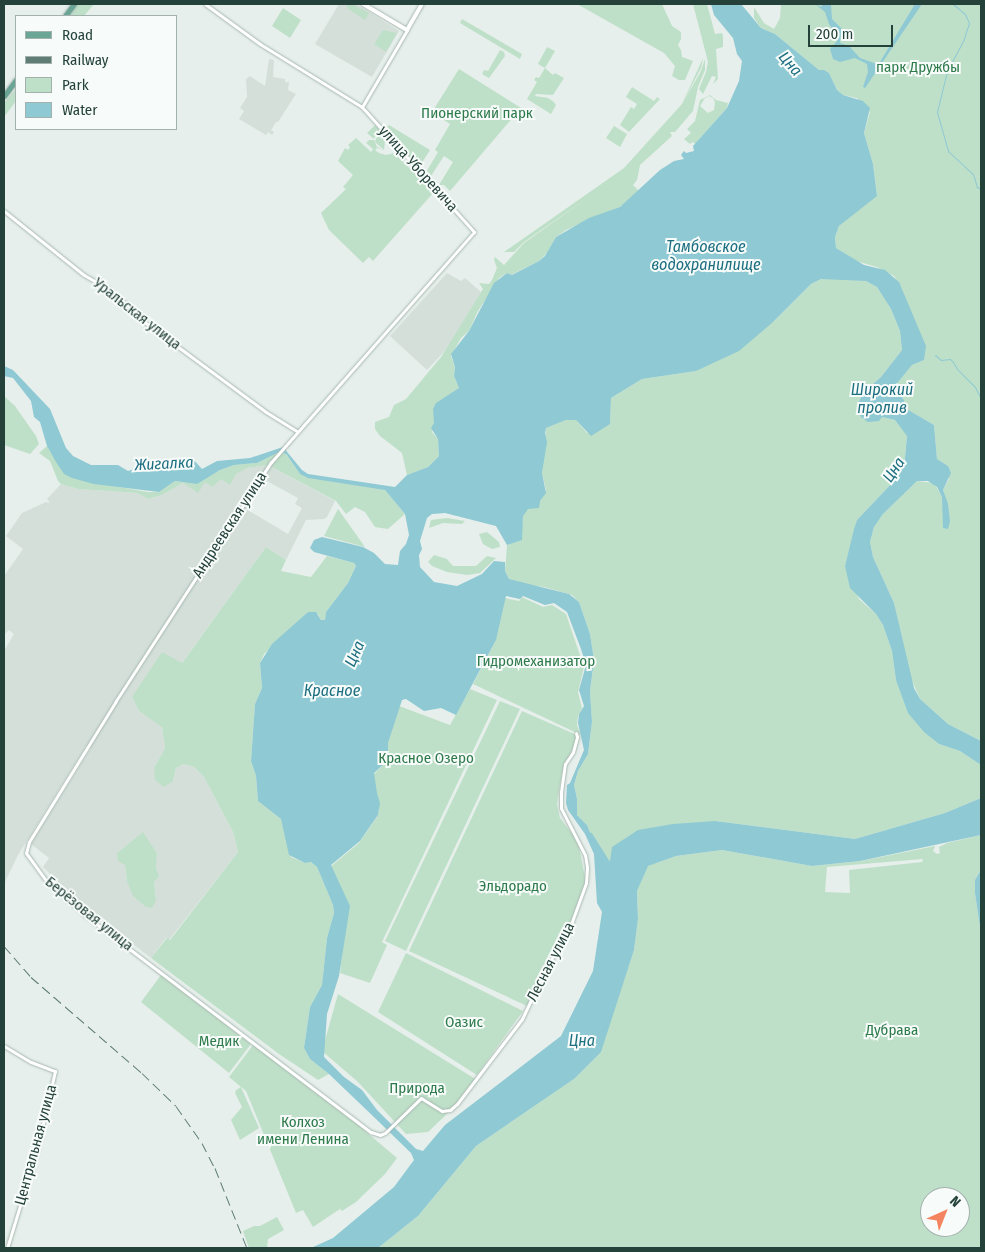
<!DOCTYPE html>
<html>
<head>
<meta charset="utf-8">
<style>
	body { margin:0 }
	#map { position:relative; width:985px; height:1252px; overflow:hidden; background:#e6efeb; font-family:"Fira Sans Condensed",sans-serif }
	div>[style] { position:absolute }
	.built>* { inset:0; background:#d4dfda }
	.green>* { inset:0; background:#bfe0c8 }
	.water>* { inset:0; background:#8ec9d4 }
	.stream>* { height:1px; margin:-0.5px; padding:0 0.5px; transform-origin:0.5px; border-radius:0.5px; background:#8ec9d4 }
	.river>* { height:5px; margin:-2.5px; padding:0 2.5px; transform-origin:2.5px; border-radius:2.5px; background:#8ec9d4 }
	.roads { filter:drop-shadow(0 0 1px #a8b8b2) drop-shadow(0 0 1px #a8b8b2) }
	.tertiary>* { height:3px; margin:-1.5px; padding:0 1.5px; transform-origin:1.5px; border-radius:1.5px; background:#fff }
	.secondary>* { height:4px; margin:-2px; padding:0 2px; transform-origin:2px; border-radius:2px; background:#fff }
	.primary>* { height:4.5px; margin:-2.25px; padding:0 2.25px; transform-origin:2.25px; border-radius:2.25px; background:#6aa596 }
	.rail>* { height:1px; margin-top:-0.5px; transform-origin:0; background:repeating-linear-gradient(90deg,#5f7d75 0 10px,transparent 0 15px) }
	span { translate:-50% -50%; white-space:nowrap; text-align:center; line-height:1.15; -webkit-text-stroke:4px #f7fbf9; paint-order:stroke }
	.park-label { font-size:15px; color:#2d7a4b }
	.street-label { font-size:15px; color:#24423a }
	.water-label { font-size:16px; color:#1c6f80; font-style:italic }
	.frame { position:absolute; inset:0; border:5px solid #24423a; pointer-events:none }
	.legend { position:absolute; left:15px; top:15px; width:162px; height:115px; box-sizing:border-box; background:#f7fbf9; border:1px solid #a3b1ad; margin:0; padding:6px 9px; list-style:none; font-size:15px; color:#24423a }
	.legend li { display:flex; align-items:center; gap:10px; height:25px }
	.legend b { width:25px; border:1px solid #a3b1ad }
	.north { position:absolute; left:920px; top:1187px; width:50px; height:50px; box-sizing:border-box; background:#f7fbf9; border:1px solid #a3b1ad; border-radius:50%; rotate:44deg; font-size:14px; font-weight:700; line-height:20px; text-align:center; color:#24423a }
	.north::after { content:''; display:block; margin:auto; width:18px; height:22px; background:#f4845f; clip-path:polygon(50% 0,100% 100%,50% 72%,0 100%) }
	.scale { position:absolute; left:808px; top:25px; width:85px; height:22px; box-sizing:border-box; border:2px solid #24423a; border-top:0; padding-left:6px; font-size:15px; line-height:18px; white-space:nowrap; color:#24423a; -webkit-text-stroke:4px #f7fbf9; paint-order:stroke }
</style>
</head>
<body>
<div id="map">
	<div class="built">
		<i style="clip-path:polygon(339px 4px,356px 4px,399px 31px,372px 77px,315px 44px)"></i>
		<i style="clip-path:polygon(269px 59px,274px 60px,273px 77px,285px 79px,285px 82px,289px 82px,288px 90px,296px 94px,278px 122px,276px 122px,271px 130px,274px 132px,272px 135px,268px 132px,266px 135px,239px 119px,244px 111px,240px 108px,247px 97px,246px 79px,250px 76px,265px 86px)"></i>
		<i style="clip-path:polygon(447px 273px,461px 281px,465px 278px,481px 292px,465px 322px,443px 353px,427px 370px,390px 336px)"></i>
		<i style="clip-path:polygon(evenodd,268px 465px,335px 501px,327px 517px,324px 519px,306px 520px,286px 560px,266px 547px,181px 664px,132px 697px,139px 711px,162px 726px,165px 748px,154px 768px,173px 781px,176px 768px,184px 764px,194px 767px,204px 777px,233px 832px,238px 852px,169px 940px,166px 938px,151px 958px,74px 899px,43px 867px,49px 858px,31px 844px,91px 748px,86px 746px,18px 855px,4px 884px,4px 651px,14px 634px,9px 630px,5px 634px,4px 633px,4px 576px,23px 549px,6px 536px,22px 513px,46px 502px,50px 503px,47px 499px,61px 484px,78px 489px,137px 493px,148px 499px,162px 495px,183px 483px,221px 479px,247px 468px,268px 465px,265px 480px,298px 498px,295px 504px,302px 508px,288px 534px,246px 509px,265px 480px,268px 465px,143px 833px,157px 853px,154px 882px,156px 900px,127px 881px,125px 865px,117px 853px,143px 833px)"></i>
	</div>
	<div class="green">
		<i style="clip-path:polygon(79px 4px,94px 4px,84px 16px,69px 16px)"></i>
		<i style="clip-path:polygon(347px 4px,352px 4px,369px 13px,365px 20px,347px 8px)"></i>
		<i style="clip-path:polygon(577px 4px,662px 4px,672px 26px,681px 32px,681px 39px,678px 45px,681px 50px,682px 57px,693px 61px,685px 80px,679px 80px,672px 76px,675px 66px,664px 53px)"></i>
		<i style="clip-path:polygon(693px 4px,707px 4px,715px 34px,722px 33px,723px 36px,723px 47px,716px 49px,718px 79px,713px 84px,716px 77px,712px 76px,703px 94px,699px 89px,706px 72px,708px 62px)"></i>
		<i style="clip-path:polygon(781px 4px,981px 4px,981px 741px,948px 724px,920px 699px,910px 676px,894px 603px,873px 557px,870px 542px,874px 527px,883px 514px,917px 481px,934px 483px,942px 497px,943px 509px,950px 521px,943px 490px,949px 479px,948px 466px,937px 459px,934px 425px,905px 408px,904px 400px,894px 386px,912px 365px,924px 360px,902px 289px,894px 276px,877px 267px,856px 261px,836px 248px,835px 237px,839px 226px,877px 195px,873px 164px,864px 133px,870px 112px,857px 98px,843px 95px,837px 90px,829px 73px,819px 70px,775px 34px,761px 28px,754px 18px,754px 7px,764px 23px,774px 29px,780px 18px)"></i>
		<i style="clip-path:polygon(283px 8px,301px 20px,290px 38px,272px 26px)"></i>
		<i style="clip-path:polygon(462px 19px,522px 54px,520px 59px,460px 23px)"></i>
		<i style="clip-path:polygon(383px 30px,397px 33px,386px 52px,374px 44px)"></i>
		<i style="clip-path:polygon(547px 47px,555px 51px,545px 68px,538px 64px)"></i>
		<i style="clip-path:polygon(500px 50px,504px 52px,505px 56px,489px 78px,482px 74px,484px 70px,488px 71px)"></i>
		<i style="clip-path:polygon(703px 58px,701px 68px,683px 102px,700px 73px,705px 59px,705px 70px,698px 87px,693px 111px,675px 132px,670px 132px,672px 136px,640px 165px,637px 180px,633px 185px,639px 191px,634px 196px,620px 207px,566px 230px,556px 237px,547px 253px,539px 261px,511px 275px,507px 273px,499px 278px,478px 311px,469px 331px,461px 338px,451px 356px,455px 367px,454px 376px,459px 388px,440px 402px,432px 432px,438px 439px,439px 456px,428px 467px,407px 475px,402px 453px,380px 436px,375px 429px,375px 422px,389px 417px,394px 405px,406px 399px,441px 357px,483px 289px,479px 283px,489px 284px,492px 280px,497px 268px,494px 260px,495px 257px,504px 265px,524px 243px,586px 199px,524px 242px,514px 252px,504px 252px,624px 168px,682px 104px)"></i>
		<i style="clip-path:polygon(545px 68px,553px 75px,555px 73px,564px 78px,553px 95px,536px 94px,535px 96px,548px 98px,554px 102px,556px 105px,551px 114px,527px 99px,537px 82px,534px 80px,536px 77px,539px 78px)"></i>
		<i style="clip-path:polygon(459px 69px,521px 108px,450px 191px,444px 185px,439px 185px,453px 162px,444px 156px,429px 179px,425px 174px,438px 152px,435px 150px,450px 124px,432px 112px)"></i>
		<i style="clip-path:polygon(632px 87px,654px 101px,657px 97px,660px 99px,629px 132px,620px 125px,631px 107px,634px 109px,637px 104px,626px 97px)"></i>
		<i style="clip-path:polygon(16px 89px,16px 101px,4px 117px,4px 103px)"></i>
		<i style="clip-path:polygon(evenodd,710px 95px,716px 100px,728px 103px,727px 108px,695px 144px,693px 142px,690px 144px,684px 139px,691px 133px,687px 129px,695px 121px,700px 100px,710px 95px,709px 96px,713px 98px,715px 102px,714px 110px,708px 113px,700px 106px,705px 98px,709px 96px)"></i>
		<i style="clip-path:polygon(375px 125px,386px 137px,382px 138px,385px 141px,384px 150px,375px 142px,378px 131px,374px 139px,367px 133px)"></i>
		<i style="clip-path:polygon(389px 125px,430px 150px,418px 169px,383px 131px)"></i>
		<i style="clip-path:polygon(614px 126px,627px 134px,620px 147px,606px 138px)"></i>
		<i style="clip-path:polygon(356px 138px,371px 152px,373px 149px,366px 143px,369px 140px,374px 140px,377px 147px,384px 150px,377px 148px,375px 150px,379px 153px,386px 155px,394px 153px,434px 192px,373px 261px,369px 257px,363px 263px,329px 230px,321px 213px,346px 189px,343px 187px,353px 175px,338px 161px,345px 148px,348px 150px,350px 147px,348px 145px)"></i>
		<i style="clip-path:polygon(836px 278px,866px 281px,877px 287px,891px 309px,900px 331px,902px 350px,881px 377px,864px 392px,857px 405px,861px 417px,882px 417px,895px 420px,907px 435px,905px 458px,894px 481px,857px 520px,845px 566px,859px 599px,876px 614px,883px 625px,892px 651px,896px 680px,939px 744px,960px 751px,981px 765px,981px 798px,945px 813px,855px 839px,715px 821px,610px 862px,604px 860px,598px 852px,587px 825px,577px 815px,577px 799px,574px 785px,578px 771px,588px 754px,592px 722px,590px 691px,594px 660px,590px 634px,579px 602px,572px 595px,544px 587px,518px 583px,509px 579px,505px 571px,507px 545px,521px 540px,523px 516px,527px 509px,540px 501px,546px 490px,542px 473px,546px 428px,566px 420px,576px 420px,587px 433px,610px 424px,611px 398px,642px 379px,696px 371px,773px 322px,811px 284px,821px 279px)"></i>
		<i style="clip-path:polygon(4px 396px,15px 406px,36px 436px,39px 444px,30px 454px,4px 445px)"></i>
		<i style="clip-path:polygon(47px 446px,64px 474px,108px 485px,148px 492px,159px 492px,175px 481px,196px 484px,220px 470px,234px 465px,257px 463px,280px 451px,287px 455px,300px 474px,334px 482px,364px 485px,385px 490px,405px 514px,388px 529px,375px 527px,365px 512px,355px 507px,346px 514px,336px 501px,268px 465px,247px 468px,236px 474px,230px 485px,221px 479px,212px 487px,205px 482px,198px 493px,183px 483px,162px 495px,148px 499px,137px 493px,78px 489px,61px 484px,58px 481px,50px 461px,39px 453px)"></i>
		<i style="clip-path:polygon(338px 509px,365px 547px,324px 536px)"></i>
		<i style="clip-path:polygon(447px 518px,465px 521px,462px 524px,443px 523px,429px 528px,431px 520px)"></i>
		<i style="clip-path:polygon(487px 532px,499px 542px,500px 547px,492px 549px,483px 544px,479px 534px)"></i>
		<i style="clip-path:polygon(266px 547px,286px 560px,281px 571px,311px 577px,327px 556px,354px 563px,356px 566px,348px 583px,326px 612px,325px 620px,321px 620px,318px 614px,308px 612px,264px 654px,260px 663px,262px 688px,255px 704px,251px 761px,256px 776px,258px 801px,281px 819px,291px 857px,305px 863px,311px 862px,317px 867px,333px 905px,334px 913px,327px 938px,322px 985px,310px 1007px,304px 1048px,310px 1059px,329px 1074px,318px 1080px,279px 1054px,151px 958px,167px 938px,170px 940px,238px 852px,233px 832px,204px 777px,194px 767px,184px 764px,176px 768px,173px 781px,164px 787px,155px 780px,154px 768px,165px 748px,162px 727px,139px 711px,132px 697px,162px 652px,182px 663px)"></i>
		<i style="clip-path:polygon(434px 555px,447px 559px,453px 566px,476px 566px,487px 556px,496px 558px,480px 573px,467px 575px,447px 572px,432px 566px,428px 562px)"></i>
		<i style="clip-path:polygon(522px 597px,543px 607px,552px 605px,566px 614px,584px 667px,578px 692px,582px 708px,578px 716px,577px 725px,581px 735px,473px 684px,495px 642px,505px 598px,519px 601px)"></i>
		<i style="clip-path:polygon(470px 689px,497px 700px,382px 942px,387px 945px,370px 983px,340px 973px,345px 928px,330px 867px,359px 843px,377px 817px,379px 811px,373px 775px,382px 766px,386px 758px,386px 749px,399px 706px,450px 725px)"></i>
		<i style="clip-path:polygon(500px 701px,520px 709px,406px 951px,385px 941px)"></i>
		<i style="clip-path:polygon(522px 711px,579px 736px,562px 772px,557px 804px,560px 818px,578px 841px,586px 883px,569px 926px,541px 969px,527px 1006px,409px 951px)"></i>
		<i style="clip-path:polygon(143px 832px,157px 853px,156px 868px,159px 876px,154px 882px,156px 900px,152px 908px,146px 907px,133px 896px,127px 881px,125px 865px,118px 861px,117px 853px)"></i>
		<i style="clip-path:polygon(evenodd,981px 835px,981px 870px,975px 880px,975px 893px,981px 934px,981px 1248px,378px 1248px,418px 1216px,476px 1146px,574px 1079px,621px 988px,634px 950px,638px 919px,637px 891px,647px 866px,676px 856px,722px 850px,812px 866px,861px 861px,935px 846px,933px 851px,937px 854px,940px 853px,939px 847px,947px 843px,981px 835px,923px 859px,922px 862px,849px 870px,850px 893px,825px 892px,827px 867px,923px 859px,981px 835px,930px 1197px,960px 1197px,960px 1227px,930px 1227px,930px 1197px)"></i>
		<i style="clip-path:polygon(406px 953px,523px 1011px,477px 1075px,378px 1012px)"></i>
		<i style="clip-path:polygon(161px 975px,251px 1044px,229px 1073px,141px 1002px)"></i>
		<i style="clip-path:polygon(338px 994px,477px 1080px,448px 1113px,428px 1132px,406px 1134px,358px 1082px,322px 1051px)"></i>
		<i style="clip-path:polygon(253px 1045px,358px 1125px,397px 1158px,385px 1174px,356px 1202px,342px 1211px,340px 1209px,313px 1227px,303px 1210px,296px 1213px,246px 1091px,229px 1077px)"></i>
		<i style="clip-path:polygon(241px 1087px,259px 1128px,240px 1140px,231px 1120px,242px 1107px,235px 1093px,236px 1090px)"></i>
		<i style="clip-path:polygon(277px 1217px,284px 1230px,268px 1239px,267px 1248px,249px 1248px,243px 1231px,254px 1226px,260px 1226px)"></i>
	</div>
	<div class="water">
		<i style="clip-path:polygon(evenodd,711px 4px,741px 4px,761px 28px,775px 34px,819px 70px,824px 70px,829px 73px,837px 90px,843px 95px,863px 101px,870px 108px,864px 133px,873px 164px,877px 196px,839px 226px,835px 237px,836px 248px,864px 265px,885px 270px,899px 282px,926px 346px,924px 360px,912px 365px,894px 387px,904px 400px,905px 408px,934px 425px,937px 459px,948px 466px,951px 473px,943px 490px,948px 504px,950px 521px,948px 529px,943px 528px,942px 497px,937px 487px,928px 481px,917px 481px,883px 514px,874px 527px,870px 542px,873px 557px,894px 603px,914px 688px,920px 699px,948px 724px,981px 741px,981px 765px,960px 751px,939px 744px,924px 732px,908px 713px,896px 680px,892px 651px,883px 625px,876px 614px,850px 588px,845px 566px,854px 529px,857px 520px,894px 481px,905px 458px,907px 436px,895px 420px,882px 417px,879px 421px,868px 422px,861px 417px,858px 411px,857px 405px,864px 392px,881px 377px,902px 350px,900px 331px,891px 309px,877px 287px,866px 281px,821px 279px,811px 284px,773px 322px,739px 351px,696px 371px,642px 379px,611px 398px,610px 424px,591px 436px,576px 420px,566px 420px,546px 428px,545px 433px,547px 442px,542px 473px,546px 493px,540px 501px,539px 508px,528px 509px,523px 516px,522px 540px,507px 545px,496px 526px,445px 513px,432px 514px,427px 518px,420px 541px,422px 549px,419px 555px,420px 567px,434px 582px,457px 586px,482px 574px,494px 561px,505px 562px,505px 571px,509px 579px,569px 594px,579px 602px,590px 634px,594px 660px,590px 691px,592px 722px,588px 754px,578px 771px,574px 785px,577px 799px,577px 815px,587px 825px,598px 852px,604px 860px,610px 861px,612px 847px,638px 830px,673px 824px,715px 821px,855px 839px,945px 813px,981px 798px,981px 835px,860px 861px,812px 866px,722px 850px,676px 856px,648px 866px,637px 891px,638px 919px,634px 950px,601px 1052px,574px 1079px,476px 1146px,418px 1216px,378px 1248px,311px 1248px,333px 1238px,394px 1187px,414px 1160px,411px 1153px,376px 1119px,329px 1074px,310px 1059px,304px 1048px,310px 1007px,322px 985px,327px 938px,334px 913px,333px 905px,317px 867px,311px 862px,305px 863px,289px 855px,281px 819px,258px 801px,256px 776px,251px 761px,255px 704px,262px 688px,260px 663px,272px 644px,308px 612px,316px 612px,321px 620px,325px 620px,326px 612px,348px 583px,356px 566px,354px 563px,314px 552px,310px 548px,314px 540px,322px 537px,363px 547px,374px 553px,385px 564px,398px 565px,400px 551px,406px 544px,409px 535px,405px 514px,385px 490px,308px 478px,300px 474px,287px 455px,281px 451px,257px 463px,234px 465px,220px 470px,197px 484px,175px 481px,159px 492px,94px 484px,72px 478px,64px 474px,56px 462px,47px 446px,40px 422px,34px 417px,31px 401px,13px 378px,4px 376px,4px 366px,13px 370px,50px 409px,66px 448px,73px 456px,91px 465px,118px 465px,128px 471px,140px 467px,178px 468px,182px 461px,191px 457px,202px 469px,217px 461px,250px 458px,283px 447px,302px 470px,308px 474px,395px 487px,407px 475px,428px 467px,439px 456px,438px 439px,431px 428px,434px 423px,433px 409px,436px 403px,459px 388px,454px 376px,455px 367px,451px 354px,469px 331px,494px 283px,507px 273px,512px 275px,539px 261px,545px 256px,556px 237px,589px 218px,620px 207px,660px 170px,674px 161px,684px 159px,681px 155px,684px 151px,686px 153px,694px 151px,693px 146px,727px 108px,739px 81px,742px 61px,737px 54px,733px 38px,714px 15px,711px 4px,506px 596px,520px 599px,523px 596px,545px 605px,554px 603px,567px 612px,581px 649px,586px 665px,579px 690px,584px 706px,579px 714px,578px 723px,584px 750px,570px 783px,567px 785px,566px 803px,568px 810px,585px 834px,594px 854px,597px 903px,602px 912px,593px 971px,561px 1036px,445px 1125px,423px 1151px,416px 1149px,377px 1110px,362px 1090px,344px 1077px,324px 1057px,327px 1014px,339px 976px,350px 906px,331px 865px,360px 841px,378px 815px,380px 803px,377px 793px,374px 773px,384px 764px,388px 756px,388px 743px,402px 700px,406px 699px,424px 711px,441px 708px,456px 715px,496px 640px,506px 596px)"></i>
		<i style="clip-path:polygon(815px 4px,821px 7px,823px 4px,831px 4px,832px 19px,844px 31px,841px 33px,840px 43px,849px 46px,860px 58px,874px 63px,880px 62px,915px 4px,922px 4px,865px 88px,863px 87px,868px 72px,867px 64px,855px 58px,840px 62px,833px 59px,830px 49px,837px 41px,836px 34px,829px 24px,825px 12px)"></i>
		<i style="clip-path:polygon(981px 870px,981px 934px,975px 893px,975px 880px)"></i>
	</div>
	<div class="stream">
		<i style="left:953px;top:4px;width:16px;rotate:40deg"></i>
		<i style="left:965px;top:14px;width:10px;rotate:66deg"></i>
		<i style="left:969px;top:23px;width:19px;rotate:108deg"></i>
		<i style="left:963px;top:41px;width:34px;rotate:118deg"></i>
		<i style="left:947px;top:71px;width:42px;rotate:103.7deg"></i>
		<i style="left:937px;top:112px;width:41px;rotate:74.2deg"></i>
		<i style="left:948px;top:151px;width:34px;rotate:43deg"></i>
		<i style="left:973px;top:174px;width:14px;rotate:73deg"></i>
		<i style="left:977px;top:187px;width:4px;rotate:27deg"></i>
		<i style="left:935px;top:355px;width:8px;rotate:40deg"></i>
		<i style="left:941px;top:360px;width:9px;rotate:-6deg"></i>
		<i style="left:950px;top:359px;width:4px;rotate:45deg"></i>
		<i style="left:953px;top:362px;width:8px;rotate:60deg"></i>
		<i style="left:957px;top:369px;width:25px;rotate:45deg"></i>
		<i style="left:975px;top:387px;width:13px;rotate:63deg"></i>
	</div>
	<div class="river">
		<i style="left:590px;top:835px;width:36px;rotate:58deg"></i>
	</div>
	<div class="roads">
		<div class="tertiary">
			<i style="left:205px;top:4px;width:68px;rotate:36deg"></i>
			<i style="left:260px;top:44px;width:120px;rotate:31.7deg"></i>
			<i style="left:362px;top:107px;width:168px;rotate:48.1deg"></i>
			<i style="left:474px;top:232px;width:307px;rotate:131.4deg"></i>
			<i style="left:271px;top:462px;width:285px;rotate:123deg"></i>
			<i style="left:116px;top:701px;width:166px;rotate:121.7deg"></i>
			<i style="left:29px;top:842px;width:11px;rotate:105deg"></i>
			<i style="left:26px;top:853px;width:32px;rotate:54deg"></i>
			<i style="left:45px;top:879px;width:55px;rotate:42.1deg"></i>
			<i style="left:86px;top:916px;width:358px;rotate:37.2deg"></i>
			<i style="left:371px;top:1132px;width:9px;rotate:18deg"></i>
			<i style="left:380px;top:1135px;width:5px;rotate:-22deg"></i>
			<i style="left:385px;top:1133px;width:50px;rotate:-44.2deg"></i>
			<i style="left:421px;top:1098px;width:25px;rotate:32deg"></i>
			<i style="left:442px;top:1111px;width:8px;rotate:-7deg"></i>
			<i style="left:450px;top:1110px;width:9px;rotate:-41deg"></i>
			<i style="left:457px;top:1104px;width:107px;rotate:-52.6deg"></i>
			<i style="left:522px;top:1019px;width:54px;rotate:-64.9deg"></i>
			<i style="left:545px;top:970px;width:50px;rotate:-59.8deg"></i>
			<i style="left:570px;top:927px;width:47px;rotate:-70deg"></i>
			<i style="left:586px;top:883px;width:16px;rotate:-86deg"></i>
			<i style="left:587px;top:867px;width:12px;rotate:-99deg"></i>
			<i style="left:585px;top:855px;width:53px;rotate:-117.1deg"></i>
			<i style="left:561px;top:808px;width:16px;rotate:-90deg"></i>
			<i style="left:561px;top:792px;width:28px;rotate:-82deg"></i>
			<i style="left:565px;top:764px;width:14px;rotate:-56deg"></i>
			<i style="left:573px;top:752px;width:16px;rotate:-75deg"></i>
			<i style="left:577px;top:737px;width:4px;rotate:-104deg"></i>
			<i style="left:362px;top:107px;width:89px;rotate:-59.7deg"></i>
			<i style="left:4px;top:211px;width:102px;rotate:38.7deg"></i>
			<i style="left:84px;top:275px;width:28px;rotate:30deg"></i>
			<i style="left:108px;top:289px;width:31px;rotate:40deg"></i>
			<i style="left:132px;top:309px;width:7px;rotate:63deg"></i>
			<i style="left:135px;top:315px;width:163px;rotate:36.5deg"></i>
			<i style="left:266px;top:412px;width:36px;rotate:32deg"></i>
			<i style="left:4px;top:1046px;width:31px;rotate:31deg"></i>
			<i style="left:31px;top:1062px;width:26px;rotate:21deg"></i>
			<i style="left:55px;top:1071px;width:81px;rotate:102.8deg"></i>
			<i style="left:37px;top:1150px;width:102px;rotate:107deg"></i>
		</div>
		<div class="secondary">
			<i style="left:363px;top:4px;width:51px;rotate:30.6deg"></i>
			<i style="left:407px;top:30px;width:30px;rotate:-60deg"></i>
		</div>
		<div class="primary">
			<i style="left:65px;top:16px;width:15px;rotate:-53deg"></i>
			<i style="left:4px;top:96px;width:20px;rotate:-53deg"></i>
		</div>
	</div>
	<div class="rail">
		<i style="left:4px;top:946px;width:41px;rotate:48.9deg"></i>
		<i style="left:31px;top:977px;width:147px;rotate:40.9deg"></i>
		<i style="left:142px;top:1073px;width:47px;rotate:44.1deg"></i>
		<i style="left:176px;top:1106px;width:45px;rotate:54.9deg"></i>
		<i style="left:202px;top:1143px;width:28px;rotate:63deg"></i>
		<i style="left:215px;top:1168px;width:86px;rotate:68.2deg"></i>
	</div>
	<div class="park-label">
		<span style="left:918px;top:68px">парк Дружбы</span>
		<span style="left:477px;top:114px">Пионерский парк</span>
		<span style="left:536px;top:662px">Гидромеханизатор</span>
		<span style="left:426px;top:759px">Красное Озеро</span>
		<span style="left:513px;top:887px">Эльдорадо</span>
		<span style="left:464px;top:1023px">Оазис</span>
		<span style="left:892px;top:1031px">Дубрава</span>
		<span style="left:219px;top:1042px">Медик</span>
		<span style="left:417px;top:1089px">Природа</span>
		<span style="left:303px;top:1131px">Колхоз<br>имени Ленина</span>
	</div>
	<div class="street-label">
		<span style="left:418px;top:169px;rotate:48deg">улица Уборевича</span>
		<span style="left:137px;top:314px;rotate:38deg">Уральская улица</span>
		<span style="left:230px;top:525px;rotate:-57deg">Андреевская улица</span>
		<span style="left:89px;top:914px;rotate:39deg">Берёзовая улица</span>
		<span style="left:551px;top:962px;rotate:-63deg">Лесная улица</span>
		<span style="left:36px;top:1145px;rotate:-75deg">Центральная улица</span>
	</div>
	<div class="water-label">
		<span style="left:790px;top:64px;rotate:49deg">Цна</span>
		<span style="left:706px;top:256px">Тамбовское<br>водохранилище</span>
		<span style="left:882px;top:399px">Широкий<br>пролив</span>
		<span style="left:164px;top:464px;rotate:-3deg">Жигалка</span>
		<span style="left:894px;top:470px;rotate:-56deg">Цна</span>
		<span style="left:355px;top:654px;rotate:-66deg">Цна</span>
		<span style="left:332px;top:691px">Красное</span>
		<span style="left:582px;top:1041px">Цна</span>
	</div>
	<div class="frame"></div>
	<ul class="legend">
	<li><b style="height:6px;background:#6aa596"></b>Road</li>
	<li><b style="height:6px;background:#5f7d75"></b>Railway</li>
	<li><b style="height:14px;background:#bfe0c8"></b>Park</li>
	<li><b style="height:14px;background:#8ec9d4"></b>Water</li>
	</ul>
	<div class="north">N</div>
	<div class="scale">200 m</div>
</div>
</body>
</html>
